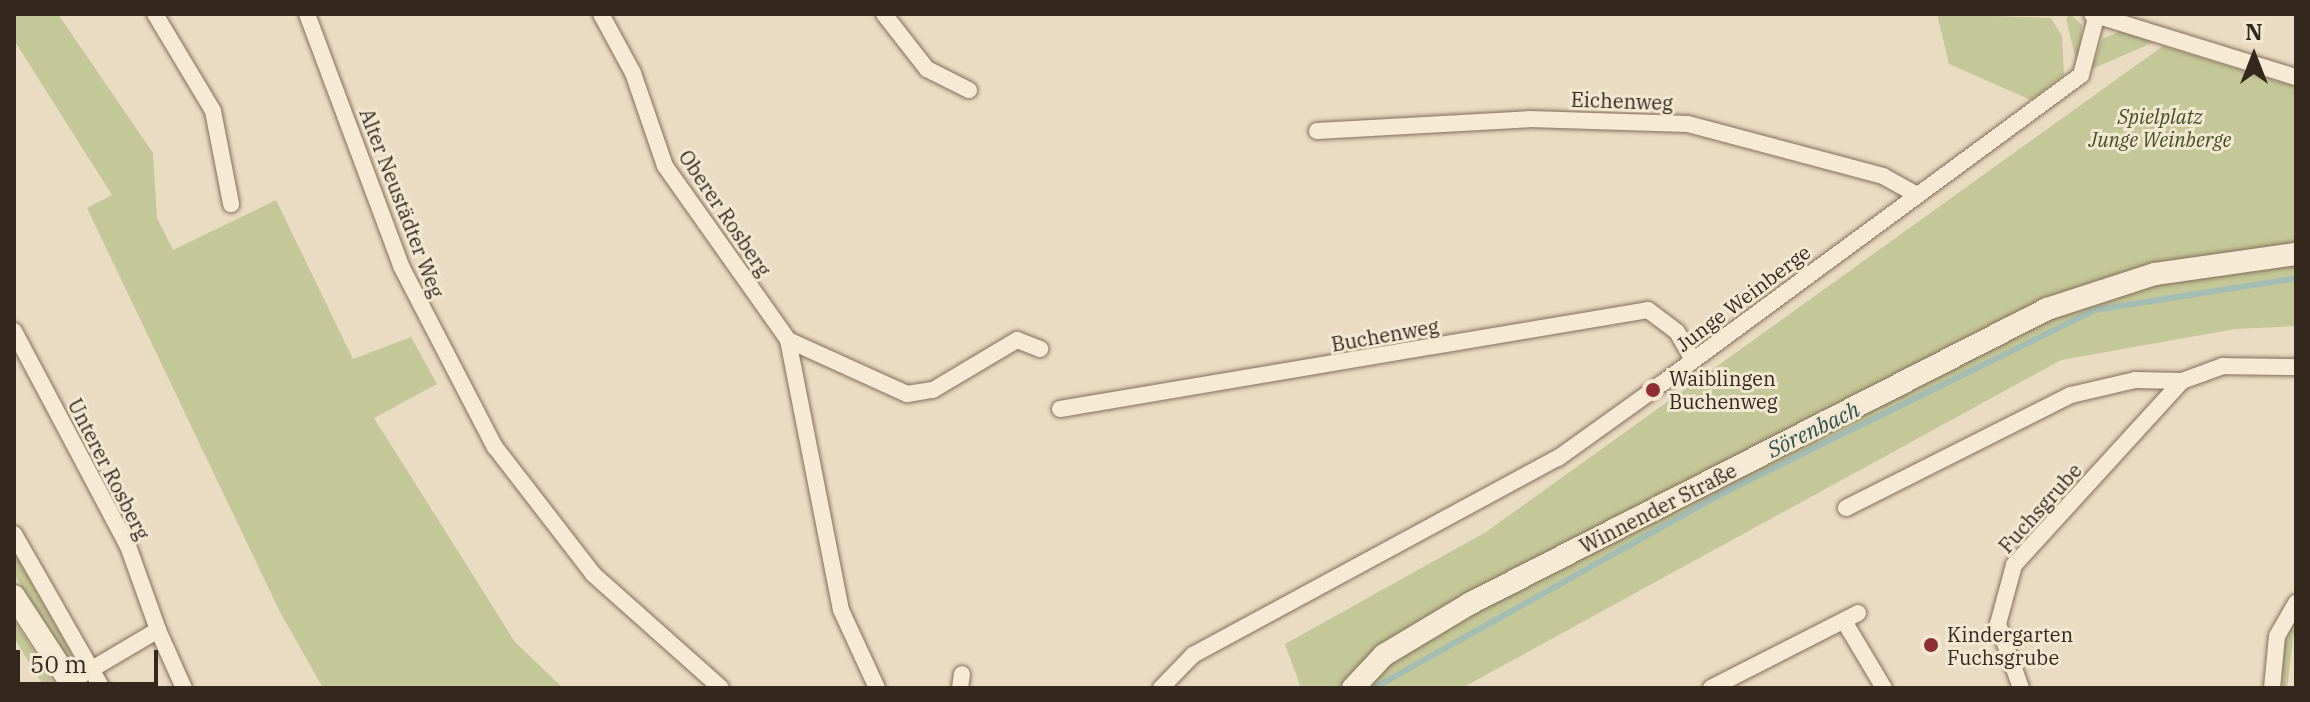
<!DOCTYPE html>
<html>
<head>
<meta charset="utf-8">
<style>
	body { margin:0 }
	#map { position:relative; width:2310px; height:702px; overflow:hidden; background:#eadcc2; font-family:"IBM Plex Serif",serif }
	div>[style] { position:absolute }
	.green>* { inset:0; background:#c4c797 }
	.stream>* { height:6px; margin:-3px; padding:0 3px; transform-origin:3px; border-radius:3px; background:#a4bdb4 }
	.roads { filter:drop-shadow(0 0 2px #826e5b) drop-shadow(0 0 2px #826e5b) }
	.street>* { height:16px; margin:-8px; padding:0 8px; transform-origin:8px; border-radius:8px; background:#f6ead5 }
	.secondary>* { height:22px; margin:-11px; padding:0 11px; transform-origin:11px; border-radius:11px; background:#f6ead5 }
	.dots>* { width:22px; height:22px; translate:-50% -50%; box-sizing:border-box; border:4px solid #f2e7d1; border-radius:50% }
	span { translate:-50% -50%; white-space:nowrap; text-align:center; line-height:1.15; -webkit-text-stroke:6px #f2e7d1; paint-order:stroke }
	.street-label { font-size:20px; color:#33271e }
	.park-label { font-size:20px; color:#464e26; font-style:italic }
	.poi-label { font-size:20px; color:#33271e }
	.left { translate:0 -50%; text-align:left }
	.water-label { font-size:22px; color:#2e524e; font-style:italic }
	.frame { position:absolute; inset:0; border:16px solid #33271e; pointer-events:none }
	.north { position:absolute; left:2214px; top:16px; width:80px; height:80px; -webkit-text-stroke:6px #f2e7d1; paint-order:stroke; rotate:0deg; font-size:22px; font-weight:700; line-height:32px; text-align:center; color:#33271e }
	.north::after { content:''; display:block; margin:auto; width:28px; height:36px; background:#33271e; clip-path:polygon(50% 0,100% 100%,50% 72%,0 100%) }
	.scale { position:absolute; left:16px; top:650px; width:142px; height:36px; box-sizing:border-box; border:4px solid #33271e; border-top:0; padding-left:10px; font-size:24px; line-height:28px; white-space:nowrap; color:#33271e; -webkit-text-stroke:6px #f2e7d1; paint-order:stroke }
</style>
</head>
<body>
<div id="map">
	<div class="green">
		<i style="clip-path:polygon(14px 14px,58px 14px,153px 153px,157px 218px,173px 250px,276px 200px,353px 359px,411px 337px,437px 384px,374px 418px,515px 642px,563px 688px,323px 688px,280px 612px,87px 208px,112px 195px,14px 40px)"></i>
		<i style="clip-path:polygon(1937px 14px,2051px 18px,2062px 36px,2064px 75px,2031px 100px,1949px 64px)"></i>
		<i style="clip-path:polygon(2070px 14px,2082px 25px,2078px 68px,2066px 19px)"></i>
		<i style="clip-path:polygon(2121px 31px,2154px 42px,2092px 69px,2102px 39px)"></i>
		<i style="clip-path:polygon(2163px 46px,2296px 87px,2296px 326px,2235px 329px,2061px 360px,1462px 688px,1301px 688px,1285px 644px,1486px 532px)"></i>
		<i style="clip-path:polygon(14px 553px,80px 668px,75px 672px,14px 574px)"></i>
		<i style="clip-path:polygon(2296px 616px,2287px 688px,2282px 688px,2284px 645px)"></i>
		<i style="clip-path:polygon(14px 620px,56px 687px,55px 688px,45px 688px,14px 638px)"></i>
	</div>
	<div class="stream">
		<i style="left:1374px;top:688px;width:395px;rotate:-29.2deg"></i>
		<i style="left:1719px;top:495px;width:419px;rotate:-26.2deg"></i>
		<i style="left:2095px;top:310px;width:204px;rotate:-9deg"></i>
	</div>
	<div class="roads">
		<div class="street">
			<i style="left:155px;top:14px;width:113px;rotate:59.1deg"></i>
			<i style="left:213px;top:111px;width:95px;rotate:79deg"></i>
			<i style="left:307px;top:14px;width:269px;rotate:69.5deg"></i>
			<i style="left:401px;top:266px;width:204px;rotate:62.6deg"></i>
			<i style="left:495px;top:447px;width:160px;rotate:52.3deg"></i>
			<i style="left:593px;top:574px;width:171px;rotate:41.7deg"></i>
			<i style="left:601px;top:14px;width:67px;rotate:61.5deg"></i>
			<i style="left:633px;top:73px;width:98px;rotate:71deg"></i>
			<i style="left:665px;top:166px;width:213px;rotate:54.7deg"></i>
			<i style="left:788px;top:340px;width:275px;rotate:78.9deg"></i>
			<i style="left:841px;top:610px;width:86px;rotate:65.2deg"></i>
			<i style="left:884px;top:14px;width:70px;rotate:52deg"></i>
			<i style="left:927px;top:69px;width:47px;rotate:26.6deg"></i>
			<i style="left:2092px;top:14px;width:214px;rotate:17.2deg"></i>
			<i style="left:1317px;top:131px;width:212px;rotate:-3.2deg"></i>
			<i style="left:1529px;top:119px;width:159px;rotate:1.8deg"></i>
			<i style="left:1688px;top:124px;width:202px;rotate:14.9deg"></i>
			<i style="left:1883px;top:176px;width:37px;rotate:29deg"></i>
			<i style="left:14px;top:331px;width:243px;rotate:62.1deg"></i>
			<i style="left:128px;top:546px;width:89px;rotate:70.3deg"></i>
			<i style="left:158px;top:630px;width:102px;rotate:149.4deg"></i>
			<i style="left:788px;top:340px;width:131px;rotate:24.4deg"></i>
			<i style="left:907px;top:394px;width:26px;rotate:-9deg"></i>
			<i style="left:933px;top:390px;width:98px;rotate:-30.8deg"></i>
			<i style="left:1017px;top:340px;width:25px;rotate:21deg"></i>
			<i style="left:1060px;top:409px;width:596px;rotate:-9.56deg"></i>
			<i style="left:1648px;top:310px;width:36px;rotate:37deg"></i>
			<i style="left:1677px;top:332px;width:32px;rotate:60deg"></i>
			<i style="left:1846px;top:508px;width:252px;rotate:-26.7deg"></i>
			<i style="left:2071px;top:395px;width:66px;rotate:-13.2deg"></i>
			<i style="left:2135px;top:380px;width:47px;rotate:1.2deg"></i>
			<i style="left:14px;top:534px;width:177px;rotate:60.3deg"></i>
			<i style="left:1844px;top:621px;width:78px;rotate:59.2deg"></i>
			<i style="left:158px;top:630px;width:64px;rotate:65.9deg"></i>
			<i style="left:960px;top:688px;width:14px;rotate:-82deg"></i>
			<i style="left:1161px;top:688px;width:46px;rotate:-45.9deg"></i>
			<i style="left:1193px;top:655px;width:415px;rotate:-28.4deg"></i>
			<i style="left:1558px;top:458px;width:117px;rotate:-35.6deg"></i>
			<i style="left:1653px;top:390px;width:531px;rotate:-36.35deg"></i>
			<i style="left:2081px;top:75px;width:63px;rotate:-75.3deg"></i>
			<i style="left:1711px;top:688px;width:165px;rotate:-27deg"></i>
			<i style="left:2021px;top:688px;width:68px;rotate:-109.8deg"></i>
			<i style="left:1998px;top:624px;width:61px;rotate:-74.8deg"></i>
			<i style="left:2014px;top:565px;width:249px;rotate:-47.6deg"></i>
			<i style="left:2182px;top:381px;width:44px;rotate:-20.1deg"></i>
			<i style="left:2223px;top:366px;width:73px;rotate:0.8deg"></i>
			<i style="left:2272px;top:688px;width:52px;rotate:-84.5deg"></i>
			<i style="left:2277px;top:636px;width:38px;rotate:-60deg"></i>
		</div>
		<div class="secondary">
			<i style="left:14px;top:596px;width:110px;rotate:56.9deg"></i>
			<i style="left:1353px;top:688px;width:45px;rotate:-46.8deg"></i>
			<i style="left:1384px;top:655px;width:101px;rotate:-30.9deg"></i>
			<i style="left:1471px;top:603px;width:647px;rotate:-27.04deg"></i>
			<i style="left:2047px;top:309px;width:114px;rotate:-18deg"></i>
			<i style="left:2155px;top:274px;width:142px;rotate:-8.1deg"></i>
		</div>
	</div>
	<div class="dots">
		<i style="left:1653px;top:390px;background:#8d2f35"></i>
		<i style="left:1931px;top:645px;background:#8d2f35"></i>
	</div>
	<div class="street-label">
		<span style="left:1622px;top:101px;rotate:2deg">Eichenweg</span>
		<span style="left:402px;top:203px;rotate:69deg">Alter Neustädter Weg</span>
		<span style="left:725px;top:213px;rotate:56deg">Oberer Rosberg</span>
		<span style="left:1743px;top:298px;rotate:-37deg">Junge Weinberge</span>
		<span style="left:1385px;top:335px;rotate:-10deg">Buchenweg</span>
		<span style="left:109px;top:469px;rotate:63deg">Unterer Rosberg</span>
		<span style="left:1658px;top:508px;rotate:-27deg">Winnender Straße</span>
		<span style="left:2040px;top:508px;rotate:-48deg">Fuchsgrube</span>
	</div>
	<div class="park-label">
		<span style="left:2160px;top:128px">Spielplatz<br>Junge Weinberge</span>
	</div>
	<div class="poi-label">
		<span class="left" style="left:1669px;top:390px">Waiblingen<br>Buchenweg</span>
		<span class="left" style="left:1947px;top:646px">Kindergarten<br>Fuchsgrube</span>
	</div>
	<div class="water-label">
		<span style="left:1813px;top:429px;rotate:-26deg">Sörenbach</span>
	</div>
	<div class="frame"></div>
	<div class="north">N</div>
	<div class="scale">50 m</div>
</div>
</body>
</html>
